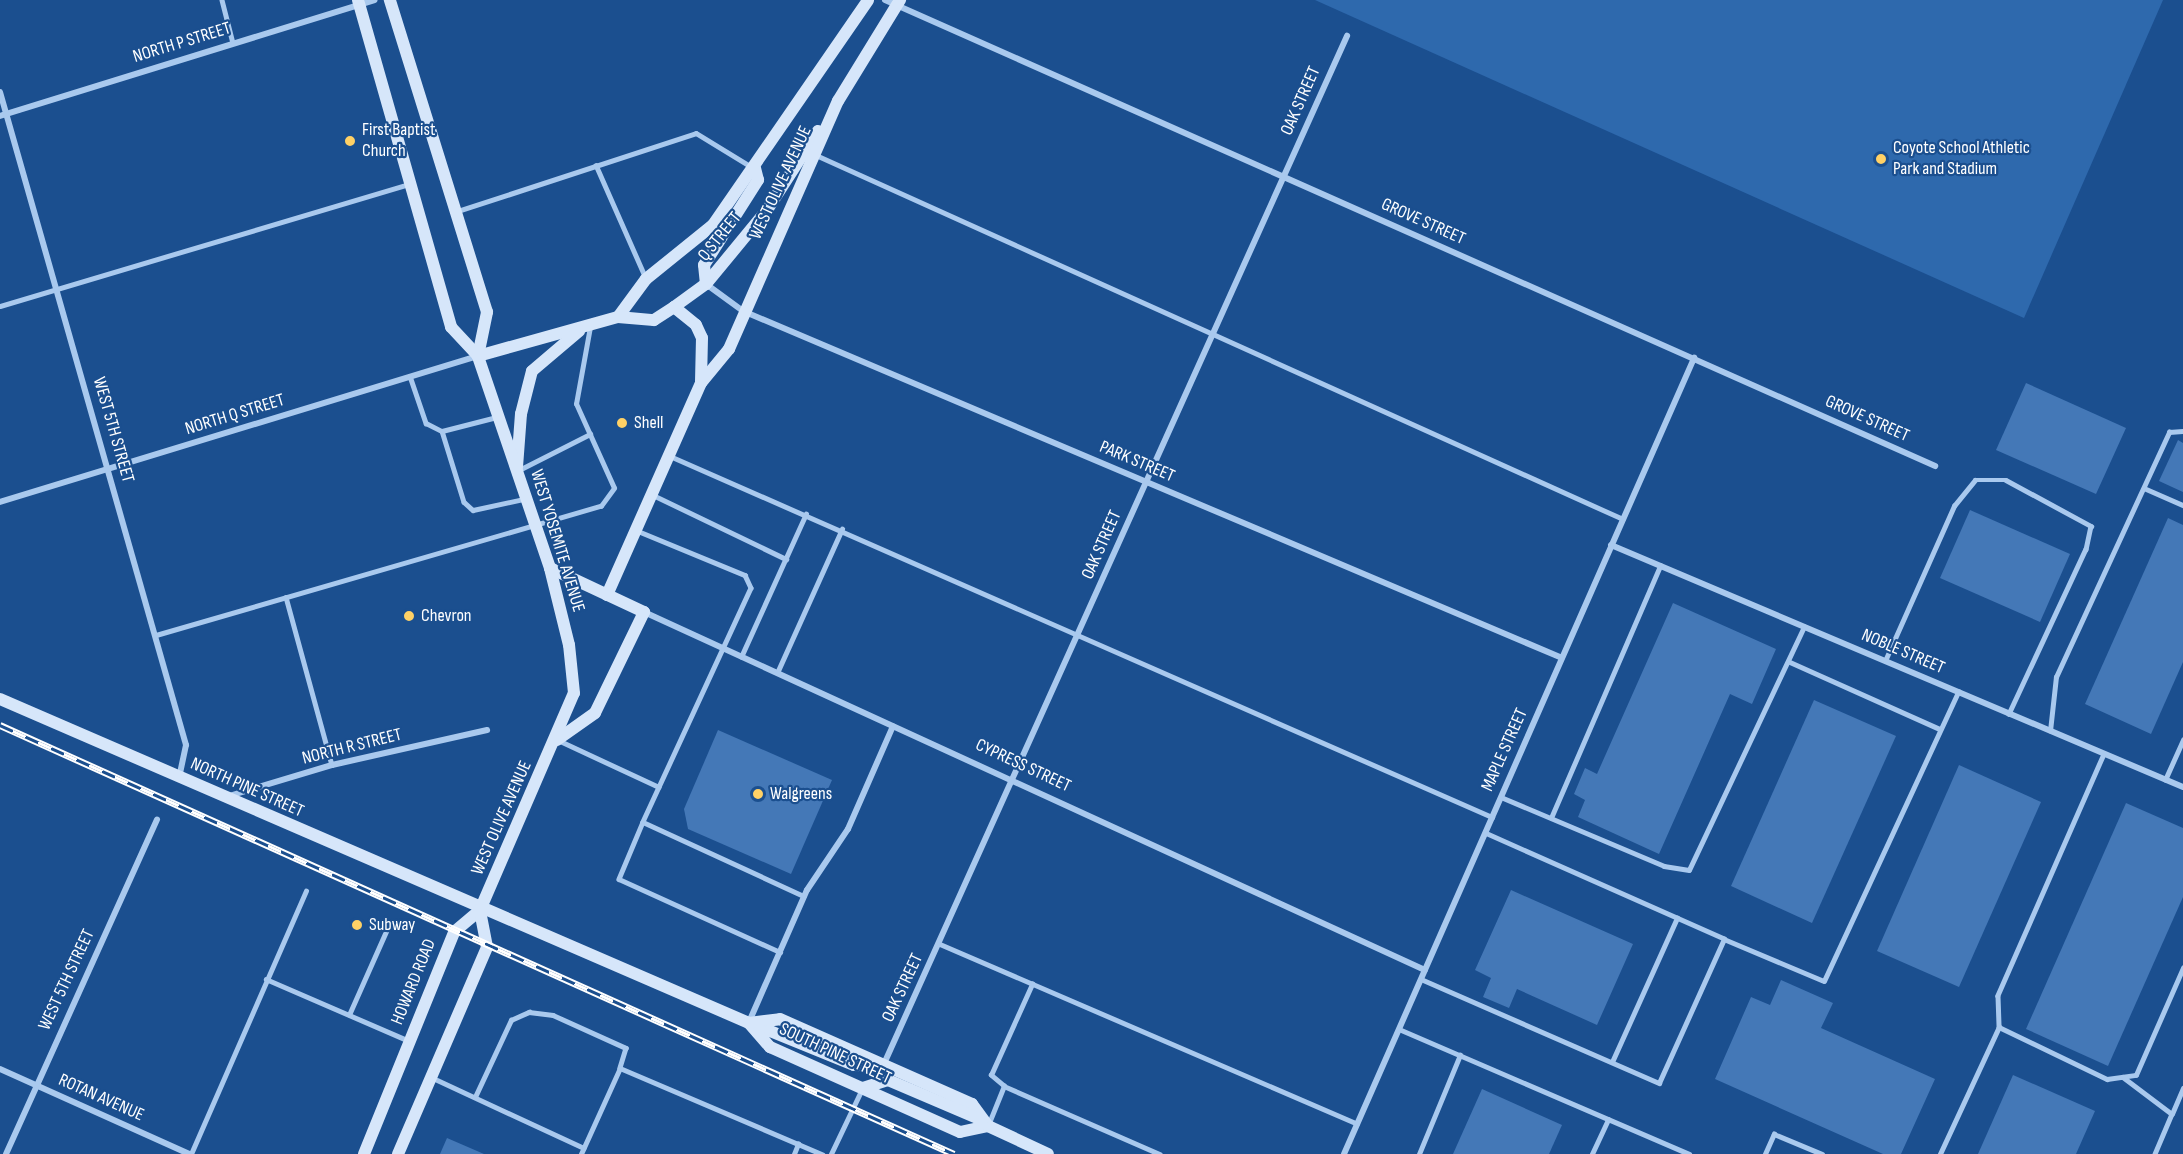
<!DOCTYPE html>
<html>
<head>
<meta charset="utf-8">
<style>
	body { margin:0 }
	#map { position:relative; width:2183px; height:1154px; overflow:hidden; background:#1b4f8f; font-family:"Sofia Sans Condensed",sans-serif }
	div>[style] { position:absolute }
	.green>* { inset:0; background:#2e69ad }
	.building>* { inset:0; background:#4478b7 }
	.lane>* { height:4.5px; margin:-2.25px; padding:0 2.25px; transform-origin:2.25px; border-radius:2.25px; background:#a9c9ee }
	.street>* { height:6px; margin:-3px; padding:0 3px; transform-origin:3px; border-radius:3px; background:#a9c9ee }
	.secondary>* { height:12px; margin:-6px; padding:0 6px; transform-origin:6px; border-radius:6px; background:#d6e6fa }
	.rail>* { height:7px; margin-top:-3.5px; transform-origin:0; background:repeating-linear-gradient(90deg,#1b4f8f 0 14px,#fff 0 28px); box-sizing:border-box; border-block:2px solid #fff }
	.dots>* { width:16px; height:16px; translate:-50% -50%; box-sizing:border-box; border:3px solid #1b4f8f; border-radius:50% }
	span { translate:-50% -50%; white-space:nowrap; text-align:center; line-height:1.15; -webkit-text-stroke:4.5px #1b4f8f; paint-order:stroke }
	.street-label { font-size:18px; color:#fff }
	.poi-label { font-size:18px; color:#fff }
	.left { translate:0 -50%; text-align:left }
</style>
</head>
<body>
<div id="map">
	<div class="green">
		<i style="clip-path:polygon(1315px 0,2163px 0,2024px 318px)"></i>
	</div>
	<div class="building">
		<i style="clip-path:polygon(2026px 383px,2126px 428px,2096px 494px,1996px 450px)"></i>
		<i style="clip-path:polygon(2178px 440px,2183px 443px,2183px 492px,2159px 481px)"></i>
		<i style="clip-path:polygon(1970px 510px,2070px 554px,2040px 622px,1940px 578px)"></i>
		<i style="clip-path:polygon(2168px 518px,2183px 525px,2183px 662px,2151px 734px,2085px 704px)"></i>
		<i style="clip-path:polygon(1673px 603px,1776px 649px,1752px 704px,1730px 694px,1659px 854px,1578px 817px,1585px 800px,1574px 794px,1585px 768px,1597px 774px)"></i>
		<i style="clip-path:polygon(1814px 700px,1896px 736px,1812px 923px,1731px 886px)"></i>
		<i style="clip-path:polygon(718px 730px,832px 780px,791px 874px,688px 829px,684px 809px)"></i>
		<i style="clip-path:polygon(1959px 765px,2041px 802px,1959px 987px,1877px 951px)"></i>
		<i style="clip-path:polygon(2126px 803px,2183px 828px,2183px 897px,2108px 1066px,2026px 1029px)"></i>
		<i style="clip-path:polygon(1511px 890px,1633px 944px,1597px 1025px,1517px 989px,1509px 1008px,1483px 997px,1491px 978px,1475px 970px)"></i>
		<i style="clip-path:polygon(1781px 980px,1833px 1003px,1821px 1028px,1935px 1079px,1901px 1154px,1883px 1154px,1715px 1079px,1751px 997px,1770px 1005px)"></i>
		<i style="clip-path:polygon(2013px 1075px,2095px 1111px,2076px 1154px,1978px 1154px)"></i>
		<i style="clip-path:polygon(1482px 1089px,1562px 1125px,1549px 1154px,1453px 1154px)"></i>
		<i style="clip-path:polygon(447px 1138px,484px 1154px,440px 1154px)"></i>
	</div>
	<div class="lane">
		<i style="left:222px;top:0;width:44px;rotate:75.7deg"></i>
		<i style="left:816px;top:155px;width:885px;rotate:24.28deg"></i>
		<i style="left:596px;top:165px;width:121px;rotate:66.2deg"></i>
		<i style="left:458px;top:211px;width:250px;rotate:-18.1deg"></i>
		<i style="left:696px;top:133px;width:66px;rotate:31.3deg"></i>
		<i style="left:0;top:306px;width:426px;rotate:-16.6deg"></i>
		<i style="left:410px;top:376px;width:50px;rotate:71.2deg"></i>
		<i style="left:426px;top:423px;width:18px;rotate:27deg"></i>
		<i style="left:442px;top:431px;width:57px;rotate:-14.3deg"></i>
		<i style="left:442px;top:431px;width:74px;rotate:72.8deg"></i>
		<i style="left:464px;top:502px;width:12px;rotate:42deg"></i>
		<i style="left:473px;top:510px;width:52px;rotate:-12.2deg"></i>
		<i style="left:670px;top:456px;width:898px;rotate:23.71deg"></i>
		<i style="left:517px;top:471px;width:82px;rotate:-26.9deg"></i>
		<i style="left:2144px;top:488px;width:43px;rotate:23.6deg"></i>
		<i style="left:653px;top:495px;width:148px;rotate:25.7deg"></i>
		<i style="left:638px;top:531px;width:116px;rotate:22.4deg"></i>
		<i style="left:745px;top:575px;width:14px;rotate:65deg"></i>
		<i style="left:751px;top:588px;width:258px;rotate:114.8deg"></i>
		<i style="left:643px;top:822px;width:177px;rotate:24.7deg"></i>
		<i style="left:286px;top:597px;width:174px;rotate:74.7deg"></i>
		<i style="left:156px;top:635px;width:463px;rotate:-16.2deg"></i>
		<i style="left:601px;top:506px;width:22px;rotate:-54deg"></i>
		<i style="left:614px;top:488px;width:92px;rotate:-114.3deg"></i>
		<i style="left:576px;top:404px;width:78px;rotate:-79.7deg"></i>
		<i style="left:741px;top:657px;width:157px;rotate:-65.6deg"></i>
		<i style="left:1885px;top:661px;width:170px;rotate:-66deg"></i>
		<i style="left:1954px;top:506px;width:33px;rotate:-51deg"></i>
		<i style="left:1975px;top:480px;width:31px"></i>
		<i style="left:2006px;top:480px;width:97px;rotate:28.4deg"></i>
		<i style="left:2091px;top:526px;width:24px;rotate:102deg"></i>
		<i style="left:2086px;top:549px;width:182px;rotate:115deg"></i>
		<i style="left:1790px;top:662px;width:164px;rotate:24.1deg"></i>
		<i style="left:777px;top:673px;width:158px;rotate:-65.7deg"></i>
		<i style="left:2050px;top:731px;width:54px;rotate:-83.7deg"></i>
		<i style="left:2056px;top:677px;width:270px;rotate:-65.2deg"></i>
		<i style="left:2169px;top:432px;width:14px;rotate:-4deg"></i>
		<i style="left:558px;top:740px;width:111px;rotate:25deg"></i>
		<i style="left:2104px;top:754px;width:264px;rotate:113.7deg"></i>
		<i style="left:1998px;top:996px;width:31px;rotate:88deg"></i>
		<i style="left:1999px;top:1027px;width:120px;rotate:25.7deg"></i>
		<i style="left:2107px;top:1079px;width:29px;rotate:-8deg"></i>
		<i style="left:2136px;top:1075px;width:117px;rotate:-66.3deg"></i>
		<i style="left:2165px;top:780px;width:44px;rotate:-65.8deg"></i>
		<i style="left:1501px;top:797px;width:177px;rotate:22.9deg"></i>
		<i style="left:1664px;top:866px;width:25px;rotate:9deg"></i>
		<i style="left:1689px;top:870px;width:269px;rotate:-64.7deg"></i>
		<i style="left:1551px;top:818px;width:275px;rotate:-66.6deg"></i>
		<i style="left:643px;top:822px;width:62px;rotate:112.8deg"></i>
		<i style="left:619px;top:879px;width:177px;rotate:24.4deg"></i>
		<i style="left:1724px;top:939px;width:108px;rotate:22.8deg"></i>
		<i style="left:1824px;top:981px;width:319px;rotate:-65.1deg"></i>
		<i style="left:940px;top:944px;width:454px;rotate:23.3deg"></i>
		<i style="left:266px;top:979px;width:156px;rotate:23.4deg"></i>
		<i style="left:1421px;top:979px;width:260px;rotate:23.6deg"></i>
		<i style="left:1659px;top:1083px;width:158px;rotate:-65.7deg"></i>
		<i style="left:1724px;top:939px;width:261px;rotate:-156.1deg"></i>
		<i style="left:349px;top:1015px;width:96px;rotate:-66.1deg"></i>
		<i style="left:1399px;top:1029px;width:316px;rotate:23.3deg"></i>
		<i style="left:1612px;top:1062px;width:158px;rotate:-65.7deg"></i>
		<i style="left:2123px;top:1077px;width:61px;rotate:37.1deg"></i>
		<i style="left:2172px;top:1114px;width:43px;rotate:113deg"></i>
		<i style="left:433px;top:1078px;width:166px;rotate:24.9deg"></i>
		<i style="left:1004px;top:1086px;width:170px;rotate:23.6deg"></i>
		<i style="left:475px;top:1097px;width:85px;rotate:-64.9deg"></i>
		<i style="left:511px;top:1020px;width:20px;rotate:-24deg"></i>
		<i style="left:529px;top:1012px;width:24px;rotate:7deg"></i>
		<i style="left:553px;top:1015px;width:80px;rotate:24.3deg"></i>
		<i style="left:626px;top:1048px;width:21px;rotate:107deg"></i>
		<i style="left:2172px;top:1114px;width:28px;rotate:-67deg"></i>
		<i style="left:989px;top:1123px;width:40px;rotate:-68deg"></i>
		<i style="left:1004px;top:1086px;width:17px;rotate:-140deg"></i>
		<i style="left:991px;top:1075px;width:100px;rotate:-65.7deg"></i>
		<i style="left:191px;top:1154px;width:287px;rotate:-66.4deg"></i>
		<i style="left:581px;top:1154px;width:94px;rotate:-65.6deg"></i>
		<i style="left:620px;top:1068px;width:220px;rotate:23.1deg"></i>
		<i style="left:794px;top:1154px;width:11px;rotate:-68deg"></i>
		<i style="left:831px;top:1154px;width:72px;rotate:-64.5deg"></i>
		<i style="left:1419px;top:1154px;width:107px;rotate:-67.5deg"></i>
		<i style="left:1592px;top:1154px;width:38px;rotate:-65deg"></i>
		<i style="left:1765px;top:1154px;width:22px;rotate:-66deg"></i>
		<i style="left:1774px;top:1134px;width:52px;rotate:22.6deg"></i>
		<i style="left:1940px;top:1154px;width:140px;rotate:-65.1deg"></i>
	</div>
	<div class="street">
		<i style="left:885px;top:0;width:1149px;rotate:23.93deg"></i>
		<i style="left:0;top:92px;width:679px;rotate:74.1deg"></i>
		<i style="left:186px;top:745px;width:33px;rotate:102deg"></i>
		<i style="left:0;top:116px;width:392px;rotate:-17.2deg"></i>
		<i style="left:706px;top:284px;width:46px;rotate:36.1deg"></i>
		<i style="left:743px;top:311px;width:889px;rotate:22.96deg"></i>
		<i style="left:0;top:502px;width:500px;rotate:-17deg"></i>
		<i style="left:1611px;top:545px;width:621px;rotate:22.93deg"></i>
		<i style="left:644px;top:612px;width:859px;rotate:24.63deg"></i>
		<i style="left:229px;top:796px;width:108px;rotate:-16.8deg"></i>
		<i style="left:332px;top:765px;width:159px;rotate:-12.7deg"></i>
		<i style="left:749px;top:1022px;width:144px;rotate:-66.3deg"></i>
		<i style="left:807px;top:890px;width:73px;rotate:-56.1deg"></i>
		<i style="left:848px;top:829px;width:112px;rotate:-66.4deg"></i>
		<i style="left:883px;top:1066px;width:1130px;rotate:-65.75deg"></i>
		<i style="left:0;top:1069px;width:207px;rotate:24.2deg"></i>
		<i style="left:6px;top:1154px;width:367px;rotate:-65.7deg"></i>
		<i style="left:1344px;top:1154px;width:870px;rotate:-66.26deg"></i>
	</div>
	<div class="secondary">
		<i style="left:358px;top:0;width:340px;rotate:74.1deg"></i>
		<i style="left:451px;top:327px;width:40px;rotate:47deg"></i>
		<i style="left:706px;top:284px;width:19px;rotate:-96deg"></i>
		<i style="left:704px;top:265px;width:101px;rotate:-57.6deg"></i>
		<i style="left:758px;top:180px;width:12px;rotate:-104deg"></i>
		<i style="left:674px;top:307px;width:28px;rotate:39deg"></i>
		<i style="left:696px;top:325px;width:14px;rotate:65deg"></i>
		<i style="left:702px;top:338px;width:45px;rotate:91.3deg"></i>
		<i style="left:618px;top:317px;width:47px;rotate:-53.6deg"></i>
		<i style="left:646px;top:279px;width:86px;rotate:-38.9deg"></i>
		<i style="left:713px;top:225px;width:273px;rotate:-55.4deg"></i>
		<i style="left:478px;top:356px;width:145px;rotate:-15.6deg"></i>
		<i style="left:618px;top:317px;width:36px;rotate:5deg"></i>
		<i style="left:654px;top:320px;width:24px;rotate:-33deg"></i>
		<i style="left:674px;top:307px;width:39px;rotate:-36deg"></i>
		<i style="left:706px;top:284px;width:96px;rotate:-50.5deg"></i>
		<i style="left:767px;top:210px;width:94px;rotate:-57.2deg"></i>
		<i style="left:517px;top:467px;width:53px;rotate:-85.7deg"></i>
		<i style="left:521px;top:414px;width:44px;rotate:-75.7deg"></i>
		<i style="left:532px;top:371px;width:62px;rotate:-40.4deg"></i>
		<i style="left:550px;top:568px;width:104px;rotate:25.1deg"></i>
		<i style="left:644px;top:612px;width:112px;rotate:115.9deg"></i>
		<i style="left:595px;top:713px;width:47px;rotate:144.6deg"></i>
		<i style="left:607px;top:595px;width:232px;rotate:-66.1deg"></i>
		<i style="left:701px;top:383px;width:44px;rotate:-50.5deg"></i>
		<i style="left:729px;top:349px;width:271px;rotate:-66.3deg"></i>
		<i style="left:838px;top:101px;width:119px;rotate:-58.5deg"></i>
		<i style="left:0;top:699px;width:816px;rotate:23.39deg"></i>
		<i style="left:749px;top:1023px;width:32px;rotate:49deg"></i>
		<i style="left:770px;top:1047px;width:208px;rotate:24.1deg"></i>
		<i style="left:960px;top:1132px;width:29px;rotate:-12deg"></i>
		<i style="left:988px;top:1126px;width:66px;rotate:25deg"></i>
		<i style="left:749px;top:1023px;width:31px;rotate:-7deg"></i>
		<i style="left:780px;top:1019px;width:210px;rotate:23.9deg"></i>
		<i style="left:972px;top:1104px;width:27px;rotate:54deg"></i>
		<i style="left:758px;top:1033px;width:12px;rotate:-9deg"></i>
		<i style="left:770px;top:1031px;width:91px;rotate:22deg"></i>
		<i style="left:854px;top:1065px;width:25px;rotate:2deg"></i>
		<i style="left:863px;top:1088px;width:26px;rotate:-18deg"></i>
		<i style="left:888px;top:1080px;width:102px;rotate:23.1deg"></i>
		<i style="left:364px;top:1154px;width:240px;rotate:-67.9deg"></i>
		<i style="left:454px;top:932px;width:34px;rotate:-40deg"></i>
		<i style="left:480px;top:910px;width:236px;rotate:-66.6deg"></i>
		<i style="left:574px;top:693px;width:48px;rotate:-95.9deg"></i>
		<i style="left:569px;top:645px;width:79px;rotate:-103.9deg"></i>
		<i style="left:550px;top:568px;width:224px;rotate:-108.8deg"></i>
		<i style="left:478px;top:356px;width:45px;rotate:-78.4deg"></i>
		<i style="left:487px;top:312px;width:327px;rotate:-107.3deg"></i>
		<i style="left:398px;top:1154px;width:225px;rotate:-66.7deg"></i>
		<i style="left:487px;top:947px;width:38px;rotate:-101deg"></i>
	</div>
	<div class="rail">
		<i style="left:0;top:725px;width:1046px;rotate:24.21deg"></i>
	</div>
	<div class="dots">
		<i style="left:350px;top:141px;background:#ffd166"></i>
		<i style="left:1881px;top:159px;background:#ffd166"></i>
		<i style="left:622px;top:423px;background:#ffd166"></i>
		<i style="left:409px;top:616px;background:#ffd166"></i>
		<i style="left:758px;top:794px;background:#ffd166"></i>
		<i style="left:357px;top:925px;background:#ffd166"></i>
	</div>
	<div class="street-label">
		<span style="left:182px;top:43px;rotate:-17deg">NORTH P STREET</span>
		<span style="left:1301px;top:101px;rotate:-66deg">OAK STREET</span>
		<span style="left:781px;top:183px;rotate:-65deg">WEST OLIVE AVENUE</span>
		<span style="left:1423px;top:222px;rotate:24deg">GROVE STREET</span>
		<span style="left:720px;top:237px;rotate:-51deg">Q STREET</span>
		<span style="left:235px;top:415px;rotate:-17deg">NORTH Q STREET</span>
		<span style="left:1867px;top:419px;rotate:24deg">GROVE STREET</span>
		<span style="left:113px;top:430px;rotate:74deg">WEST 5TH STREET</span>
		<span style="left:1137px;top:462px;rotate:23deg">PARK STREET</span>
		<span style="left:557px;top:541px;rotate:73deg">WEST YOSEMITE AVENUE</span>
		<span style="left:1102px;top:545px;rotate:-66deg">OAK STREET</span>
		<span style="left:1903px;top:652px;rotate:23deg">NOBLE STREET</span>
		<span style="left:352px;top:747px;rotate:-14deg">NORTH R STREET</span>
		<span style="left:1505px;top:750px;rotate:-66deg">MAPLE STREET</span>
		<span style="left:1023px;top:766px;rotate:25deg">CYPRESS STREET</span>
		<span style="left:247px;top:788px;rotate:24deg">NORTH PINE STREET</span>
		<span style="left:502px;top:818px;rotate:-66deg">WEST OLIVE AVENUE</span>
		<span style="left:67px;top:980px;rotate:-65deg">WEST 5TH STREET</span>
		<span style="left:414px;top:982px;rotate:-68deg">HOWARD ROAD</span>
		<span style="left:903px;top:988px;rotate:-65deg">OAK STREET</span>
		<span style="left:835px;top:1054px;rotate:25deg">SOUTH PINE STREET</span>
		<span style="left:101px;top:1098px;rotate:24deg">ROTAN AVENUE</span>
	</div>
	<div class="poi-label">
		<span class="left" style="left:362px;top:141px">First Baptist<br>Church</span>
		<span class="left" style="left:1893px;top:159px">Coyote School Athletic<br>Park and Stadium</span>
		<span class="left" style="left:634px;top:423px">Shell</span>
		<span class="left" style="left:421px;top:616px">Chevron</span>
		<span class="left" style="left:770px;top:794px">Walgreens</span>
		<span class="left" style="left:369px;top:925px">Subway</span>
	</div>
</div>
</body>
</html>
